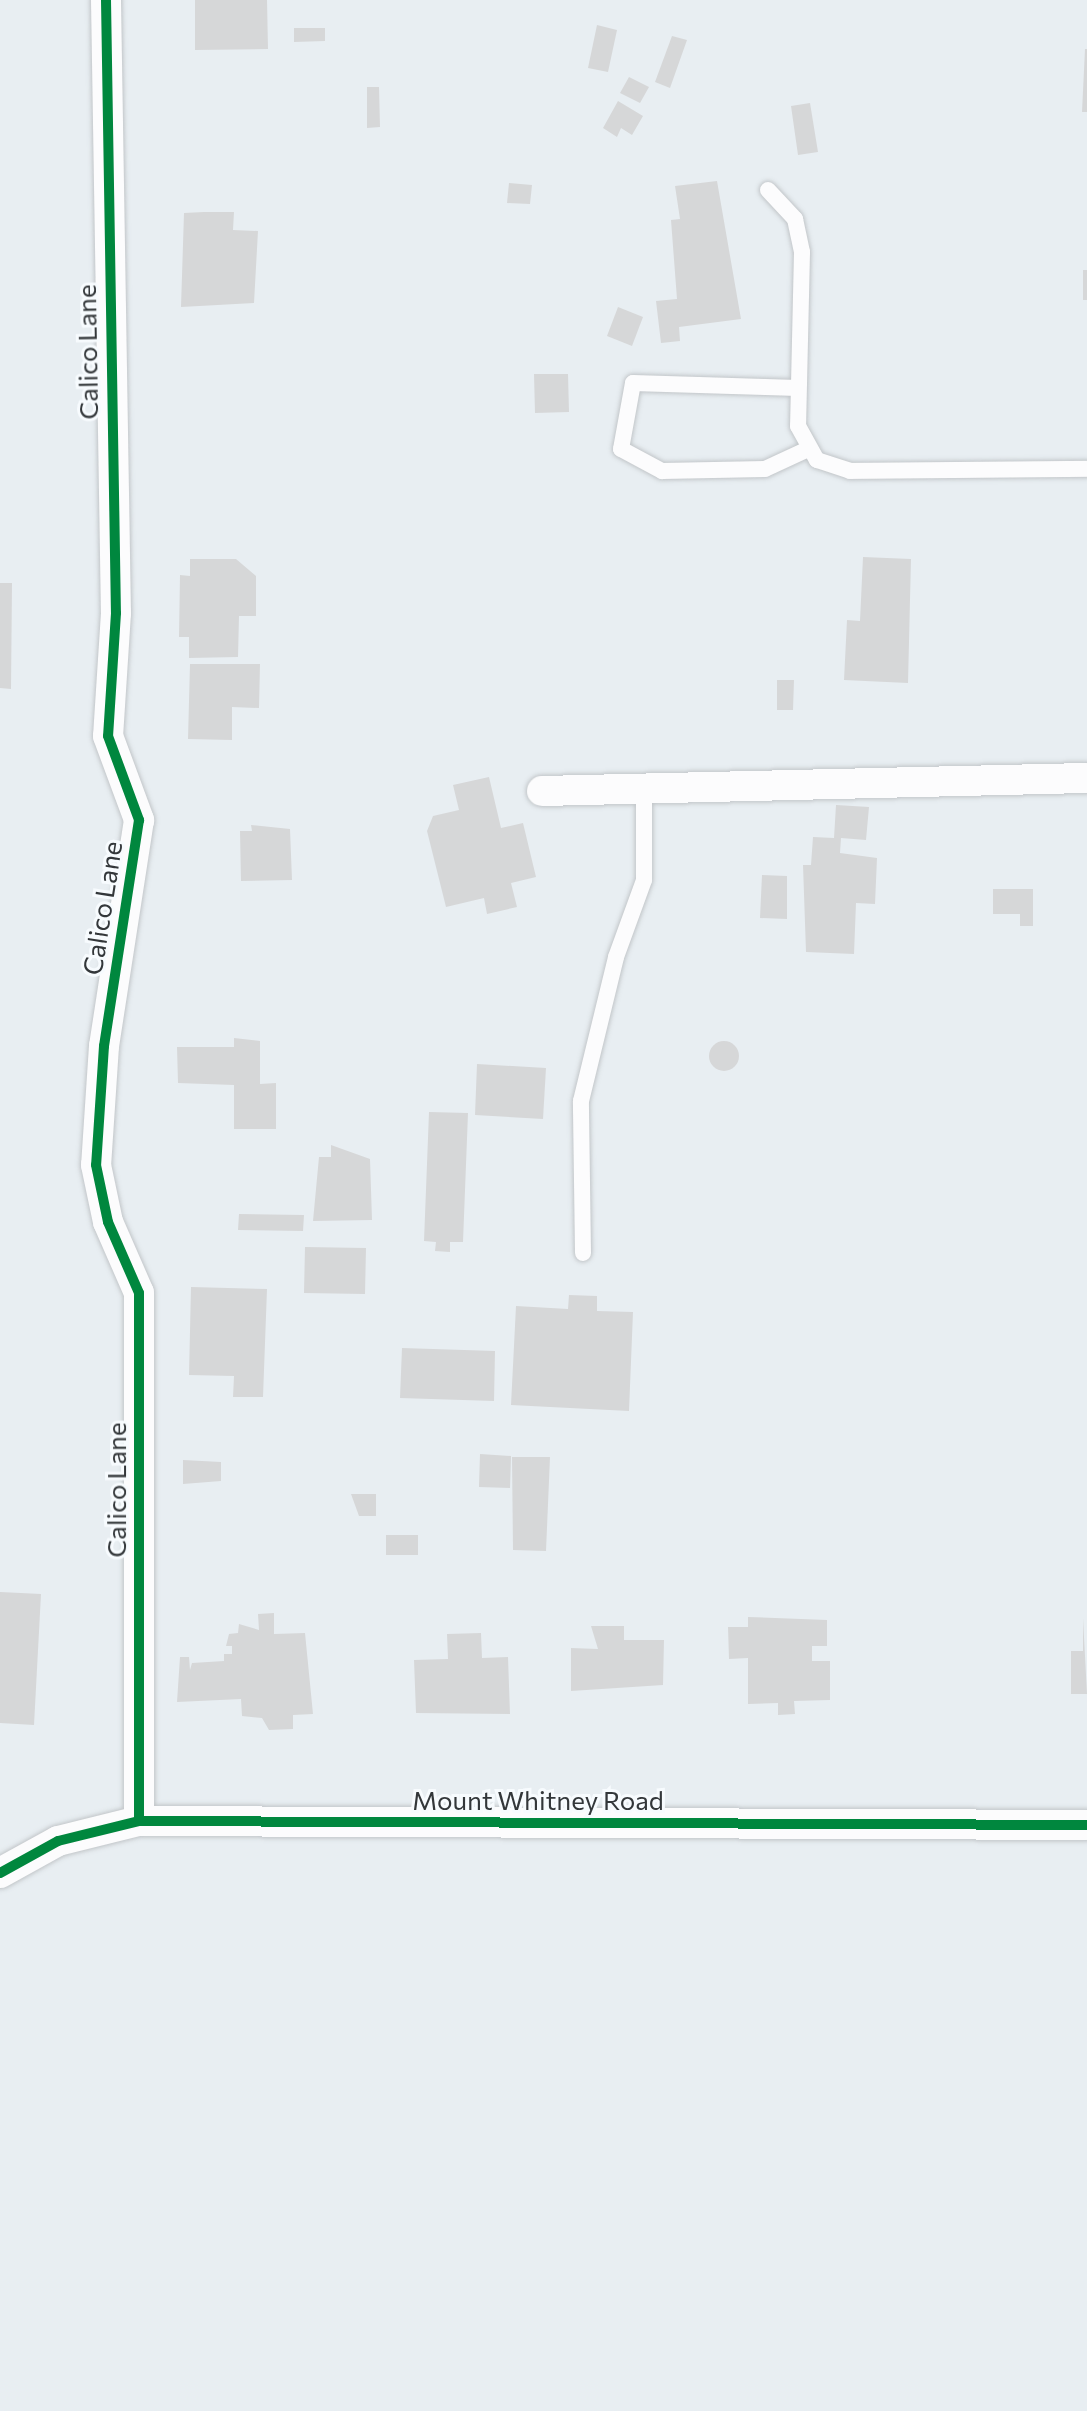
<!DOCTYPE html>
<html>
<head>
<meta charset="utf-8">
<style>
	body { margin:0 }
	#map { position:relative; width:1087px; height:2411px; overflow:hidden; background:#e8eef2; font-family:Commissioner,sans-serif }
	div>[style] { position:absolute }
	.building>* { inset:0; background:#d6d7d8 }
	.round { border-radius:50% }
	.roads { filter:drop-shadow(0 0 2px #c2c6c9) drop-shadow(0 0 2px #c2c6c9) }
	.lane>* { height:16px; margin:-8px; padding:0 8px; transform-origin:8px; border-radius:8px; background:#fcfcfd }
	.street>* { height:30px; margin:-15px; padding:0 15px; transform-origin:15px; border-radius:15px; background:#fcfcfd }
	.cycleway>* { height:10px; margin:-5px; padding:0 5px; transform-origin:5px; border-radius:5px; background:#00873e }
	span { translate:-50% -50%; white-space:nowrap; text-align:center; line-height:1.15; -webkit-text-stroke:6px #f7fbfe; paint-order:stroke }
	.street-label { font-size:26px; color:#33373a }
</style>
</head>
<body>
<div id="map">
	<div class="building">
		<i style="clip-path:polygon(195px 0,267px 0,268px 49px,195px 50px)"></i>
		<i style="clip-path:polygon(597px 25px,617px 30px,608px 72px,588px 68px)"></i>
		<i style="clip-path:polygon(294px 28px,325px 28px,325px 41px,294px 42px)"></i>
		<i style="clip-path:polygon(672px 36px,687px 40px,670px 88px,655px 82px)"></i>
		<i style="clip-path:polygon(1085px 49px,1087px 49px,1087px 112px,1082px 112px)"></i>
		<i style="clip-path:polygon(629px 77px,649px 87px,640px 103px,620px 93px)"></i>
		<i style="clip-path:polygon(367px 87px,379px 87px,380px 127px,367px 128px)"></i>
		<i style="clip-path:polygon(618px 101px,643px 116px,632px 135px,621px 128px,617px 137px,603px 128px)"></i>
		<i style="clip-path:polygon(810px 103px,818px 152px,798px 155px,791px 106px)"></i>
		<i style="clip-path:polygon(717px 181px,741px 319px,679px 327px,680px 341px,661px 343px,656px 301px,677px 299px,671px 220px,680px 219px,675px 186px)"></i>
		<i style="clip-path:polygon(509px 183px,532px 185px,530px 204px,507px 203px)"></i>
		<i style="clip-path:polygon(204px 212px,234px 212px,233px 230px,258px 231px,254px 303px,181px 307px,184px 213px)"></i>
		<i style="clip-path:polygon(1083px 270px,1087px 270px,1087px 300px,1083px 300px)"></i>
		<i style="clip-path:polygon(618px 307px,643px 317px,632px 346px,607px 336px)"></i>
		<i style="clip-path:polygon(534px 374px,568px 374px,569px 412px,535px 413px)"></i>
		<i style="clip-path:polygon(863px 557px,911px 559px,908px 683px,844px 680px,847px 620px,860px 621px)"></i>
		<i style="clip-path:polygon(190px 559px,236px 559px,256px 576px,256px 616px,239px 616px,238px 657px,189px 658px,189px 637px,179px 637px,180px 575px,190px 576px)"></i>
		<i style="clip-path:polygon(0 583px,12px 583px,11px 689px,0 688px)"></i>
		<i style="clip-path:polygon(190px 664px,260px 664px,259px 708px,232px 707px,232px 740px,188px 739px)"></i>
		<i style="clip-path:polygon(777px 680px,794px 680px,793px 710px,777px 710px)"></i>
		<i style="clip-path:polygon(489px 777px,501px 828px,523px 823px,536px 877px,511px 883px,517px 907px,487px 914px,484px 898px,446px 907px,427px 831px,433px 816px,459px 810px,453px 785px)"></i>
		<i style="clip-path:polygon(836px 805px,869px 807px,866px 840px,841px 838px,840px 853px,877px 858px,875px 904px,856px 903px,854px 954px,806px 952px,803px 865px,811px 865px,813px 837px,834px 838px)"></i>
		<i style="clip-path:polygon(251px 825px,290px 829px,292px 880px,241px 881px,240px 831px,252px 831px)"></i>
		<i style="clip-path:polygon(762px 875px,787px 876px,787px 919px,760px 918px)"></i>
		<i style="clip-path:polygon(993px 889px,1033px 889px,1033px 926px,1020px 926px,1020px 914px,993px 914px)"></i>
		<i style="clip-path:polygon(234px 1038px,260px 1041px,260px 1084px,276px 1083px,276px 1129px,234px 1129px,234px 1085px,178px 1083px,177px 1047px,234px 1047px)"></i>
		<i class="round" style="left:709px;top:1041px;width:30px;height:30px"></i>
		<i style="clip-path:polygon(477px 1064px,546px 1068px,543px 1119px,475px 1115px)"></i>
		<i style="clip-path:polygon(429px 1112px,468px 1113px,463px 1242px,450px 1242px,450px 1252px,435px 1251px,436px 1242px,424px 1241px)"></i>
		<i style="clip-path:polygon(331px 1145px,370px 1159px,372px 1220px,313px 1221px,319px 1157px,331px 1157px)"></i>
		<i style="clip-path:polygon(239px 1214px,304px 1215px,303px 1231px,238px 1230px)"></i>
		<i style="clip-path:polygon(305px 1247px,366px 1248px,365px 1294px,304px 1293px)"></i>
		<i style="clip-path:polygon(191px 1287px,267px 1289px,263px 1397px,233px 1397px,234px 1376px,189px 1375px)"></i>
		<i style="clip-path:polygon(569px 1295px,597px 1296px,597px 1311px,633px 1312px,629px 1411px,511px 1405px,516px 1306px,568px 1309px)"></i>
		<i style="clip-path:polygon(402px 1348px,495px 1351px,494px 1401px,400px 1398px)"></i>
		<i style="clip-path:polygon(480px 1454px,511px 1456px,510px 1488px,479px 1487px)"></i>
		<i style="clip-path:polygon(512px 1457px,550px 1457px,546px 1551px,513px 1550px)"></i>
		<i style="clip-path:polygon(183px 1460px,221px 1462px,221px 1481px,183px 1484px)"></i>
		<i style="clip-path:polygon(351px 1494px,376px 1494px,376px 1516px,359px 1516px)"></i>
		<i style="clip-path:polygon(386px 1535px,418px 1535px,418px 1555px,386px 1555px)"></i>
		<i style="clip-path:polygon(0 1592px,41px 1594px,34px 1725px,0 1723px)"></i>
		<i style="clip-path:polygon(274px 1613px,274px 1634px,305px 1633px,313px 1714px,293px 1715px,293px 1729px,269px 1730px,262px 1718px,242px 1716px,241px 1699px,177px 1702px,180px 1657px,189px 1657px,190px 1670px,192px 1663px,224px 1661px,224px 1654px,232px 1654px,232px 1646px,226px 1646px,229px 1634px,238px 1633px,239px 1624px,259px 1630px,258px 1614px)"></i>
		<i style="clip-path:polygon(748px 1617px,827px 1620px,827px 1646px,812px 1646px,812px 1661px,830px 1661px,830px 1700px,794px 1701px,795px 1714px,778px 1715px,778px 1703px,748px 1704px,748px 1658px,729px 1659px,728px 1627px,748px 1627px)"></i>
		<i style="clip-path:polygon(1083px 1618px,1087px 1694px,1071px 1694px,1071px 1651px,1083px 1651px)"></i>
		<i style="clip-path:polygon(591px 1626px,624px 1626px,624px 1640px,664px 1640px,663px 1685px,571px 1691px,571px 1648px,598px 1649px)"></i>
		<i style="clip-path:polygon(481px 1633px,482px 1658px,508px 1657px,510px 1714px,416px 1713px,414px 1660px,448px 1659px,447px 1634px)"></i>
	</div>
	<div class="roads">
		<div class="lane">
			<i style="left:768px;top:190px;width:40px;rotate:47deg"></i>
			<i style="left:795px;top:219px;width:34px;rotate:78deg"></i>
			<i style="left:802px;top:252px;width:174px;rotate:91.3deg"></i>
			<i style="left:798px;top:426px;width:39px;rotate:61deg"></i>
			<i style="left:817px;top:460px;width:35px;rotate:18deg"></i>
			<i style="left:850px;top:471px;width:237px;rotate:-0.5deg"></i>
			<i style="left:798px;top:388px;width:165px;rotate:-178.3deg"></i>
			<i style="left:633px;top:383px;width:67px;rotate:100.3deg"></i>
			<i style="left:621px;top:449px;width:47px;rotate:28.2deg"></i>
			<i style="left:662px;top:471px;width:103px;rotate:-1.1deg"></i>
			<i style="left:765px;top:469px;width:47px;rotate:-24.9deg"></i>
			<i style="left:583px;top:1253px;width:152px;rotate:-90.8deg"></i>
			<i style="left:581px;top:1101px;width:148px;rotate:-76.3deg"></i>
			<i style="left:616px;top:957px;width:82px;rotate:-70deg"></i>
			<i style="left:644px;top:880px;width:91px;rotate:-90deg"></i>
		</div>
		<div class="street">
			<i style="left:106px;top:0;width:613px;rotate:89.07deg"></i>
			<i style="left:116px;top:613px;width:123px;rotate:93.7deg"></i>
			<i style="left:108px;top:736px;width:90px;rotate:69.7deg"></i>
			<i style="left:139px;top:820px;width:229px;rotate:98.8deg"></i>
			<i style="left:104px;top:1046px;width:119px;rotate:93.8deg"></i>
			<i style="left:96px;top:1165px;width:58px;rotate:78.1deg"></i>
			<i style="left:108px;top:1222px;width:77px;rotate:66.4deg"></i>
			<i style="left:139px;top:1293px;width:528px;rotate:90deg"></i>
			<i style="left:542px;top:791px;width:545px;rotate:-1.37deg"></i>
			<i style="left:0;top:1873px;width:66px;rotate:-28.9deg"></i>
			<i style="left:58px;top:1841px;width:83px;rotate:-13.9deg"></i>
			<i style="left:139px;top:1821px;width:948px;rotate:0.24deg"></i>
		</div>
	</div>
	<div class="cycleway">
		<i style="left:106px;top:0;width:613px;rotate:89.07deg"></i>
		<i style="left:116px;top:613px;width:123px;rotate:93.7deg"></i>
		<i style="left:108px;top:736px;width:90px;rotate:69.7deg"></i>
		<i style="left:139px;top:820px;width:229px;rotate:98.8deg"></i>
		<i style="left:104px;top:1046px;width:119px;rotate:93.8deg"></i>
		<i style="left:96px;top:1165px;width:58px;rotate:78.1deg"></i>
		<i style="left:108px;top:1222px;width:77px;rotate:66.4deg"></i>
		<i style="left:139px;top:1293px;width:528px;rotate:90deg"></i>
		<i style="left:0;top:1873px;width:66px;rotate:-28.9deg"></i>
		<i style="left:58px;top:1841px;width:83px;rotate:-13.9deg"></i>
		<i style="left:139px;top:1821px;width:948px;rotate:0.24deg"></i>
	</div>
	<div class="street-label">
		<span style="left:87px;top:352px;rotate:-91deg">Calico Lane</span>
		<span style="left:102px;top:908px;rotate:-81deg">Calico Lane</span>
		<span style="left:116px;top:1490px;rotate:-90deg">Calico Lane</span>
		<span style="left:538px;top:1800px">Mount Whitney Road</span>
	</div>
</div>
</body>
</html>
